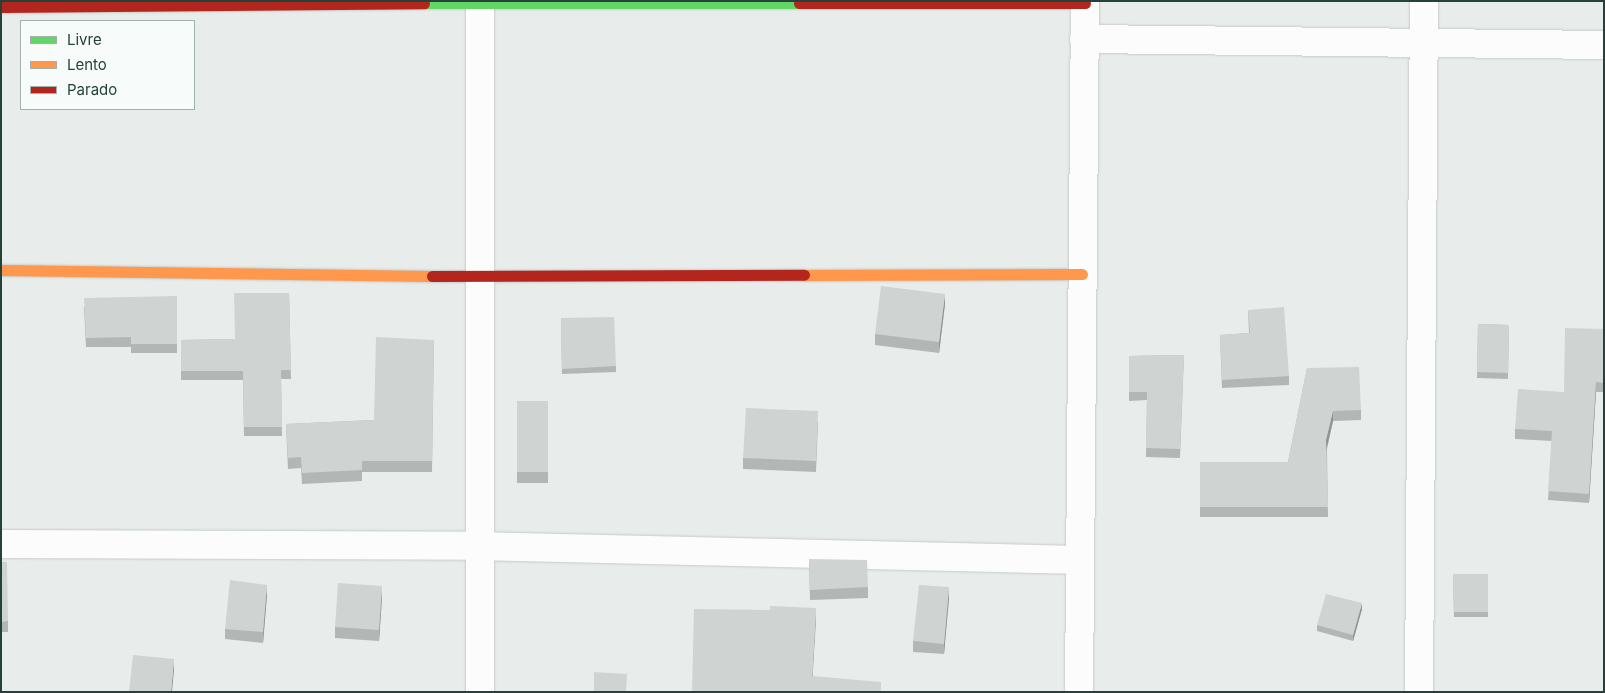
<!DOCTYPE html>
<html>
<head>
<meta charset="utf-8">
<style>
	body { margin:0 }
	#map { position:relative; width:1605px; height:693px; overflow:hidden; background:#e8edeb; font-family:Inter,sans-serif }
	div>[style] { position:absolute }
	.roads { filter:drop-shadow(0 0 1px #c5cac8) drop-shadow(0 0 1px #c5cac8) }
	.street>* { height:28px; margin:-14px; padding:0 14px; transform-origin:14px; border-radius:14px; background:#fcfcfc }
	.fast>* { height:11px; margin:-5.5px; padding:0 5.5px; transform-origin:5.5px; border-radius:5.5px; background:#63d668 }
	.slow>* { height:11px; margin:-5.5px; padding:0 5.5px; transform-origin:5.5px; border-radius:5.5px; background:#ff974d }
	.jam>* { height:11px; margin:-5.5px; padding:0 5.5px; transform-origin:5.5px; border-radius:5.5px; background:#b3261e }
	.wall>* { inset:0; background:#b2b6b5 }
	.shaded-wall>* { inset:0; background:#919493 }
	.building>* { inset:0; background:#cfd4d2 }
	span { translate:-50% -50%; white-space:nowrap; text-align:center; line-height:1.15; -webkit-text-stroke:5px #f7fbf9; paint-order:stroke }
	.frame { position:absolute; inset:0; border:2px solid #24423a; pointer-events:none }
	.legend { position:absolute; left:20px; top:20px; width:175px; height:90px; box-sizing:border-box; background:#f7fbf9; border:1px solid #a3b1ad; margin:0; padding:6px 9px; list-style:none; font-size:15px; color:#24423a }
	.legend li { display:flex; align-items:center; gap:10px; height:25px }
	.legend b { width:25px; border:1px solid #a3b1ad }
</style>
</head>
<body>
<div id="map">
	<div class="roads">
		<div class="street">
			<i style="left:480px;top:1px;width:691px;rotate:90deg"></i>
			<i style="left:1084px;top:39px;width:520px;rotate:0.66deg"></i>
			<i style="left:1px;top:544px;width:478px;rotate:0.2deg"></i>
			<i style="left:479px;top:546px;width:601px;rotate:1.33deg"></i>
			<i style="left:1079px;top:692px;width:691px;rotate:-89.5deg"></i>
			<i style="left:1419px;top:692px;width:691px;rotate:-89.59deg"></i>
		</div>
		<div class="fast">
			<i style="left:424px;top:3px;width:375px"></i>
		</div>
		<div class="slow">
			<i style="left:1px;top:270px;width:431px;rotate:0.8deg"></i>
			<i style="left:804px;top:275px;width:278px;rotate:-0.2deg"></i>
		</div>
		<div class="jam">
			<i style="left:799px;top:3px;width:286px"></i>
			<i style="left:1px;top:7px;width:423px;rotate:-0.5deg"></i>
			<i style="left:432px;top:276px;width:372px;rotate:-0.2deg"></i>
		</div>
	</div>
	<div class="wall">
		<i style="clip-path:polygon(289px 293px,291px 379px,281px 379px,282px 436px,244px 436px,243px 380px,181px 380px,181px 340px,235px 339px)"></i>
		<i style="clip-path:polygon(177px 296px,177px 353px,131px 353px,131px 347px,86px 347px,84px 307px)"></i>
		<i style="clip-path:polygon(945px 304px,939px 353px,875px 345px,875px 334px)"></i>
		<i style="clip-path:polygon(1248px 310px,1289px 376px,1289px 385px,1222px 388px,1220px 335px,1249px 333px)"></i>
		<i style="clip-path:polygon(561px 318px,616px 366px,616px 372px,562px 374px)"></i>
		<i style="clip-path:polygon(1478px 324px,1509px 325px,1508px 379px,1477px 378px)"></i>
		<i style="clip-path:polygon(1604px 329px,1604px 392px,1596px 392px,1589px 503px,1548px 500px,1552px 441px,1515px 439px,1515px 429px,1564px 392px)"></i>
		<i style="clip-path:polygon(434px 340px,432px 472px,362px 472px,362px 481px,302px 484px,301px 468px,288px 469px,286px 424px,374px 420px)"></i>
		<i style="clip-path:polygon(1184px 355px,1180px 458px,1146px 457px,1147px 400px,1129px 401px,1129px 356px)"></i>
		<i style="clip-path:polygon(1307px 368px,1361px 410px,1361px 420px,1333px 421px,1327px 449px,1328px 517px,1200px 517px,1200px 462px,1288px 462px)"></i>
		<i style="clip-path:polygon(517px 401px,548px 401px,548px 483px,517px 483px)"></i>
		<i style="clip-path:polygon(818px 422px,816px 472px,743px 469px,743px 458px)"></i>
		<i style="clip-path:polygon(809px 559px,868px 587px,868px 598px,810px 600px)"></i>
		<i style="clip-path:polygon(1px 562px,8px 621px,8px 632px,1px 632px)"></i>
		<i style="clip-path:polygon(1453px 574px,1488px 574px,1488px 617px,1454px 617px)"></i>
		<i style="clip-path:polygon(267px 595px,263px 643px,225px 639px,225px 629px)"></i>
		<i style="clip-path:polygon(382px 597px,379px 641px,335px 638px,335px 627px)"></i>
		<i style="clip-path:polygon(949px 598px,944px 654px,913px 652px,913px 641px)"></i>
		<i style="clip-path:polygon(1362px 609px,1353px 641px,1317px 631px,1317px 625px)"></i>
	</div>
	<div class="shaded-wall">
		<i style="clip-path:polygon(945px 294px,945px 304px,939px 353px,939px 342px)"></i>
		<i style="clip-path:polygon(1596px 382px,1596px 392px,1589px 503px,1589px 494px)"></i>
		<i style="clip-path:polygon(1333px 411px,1333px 421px,1326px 451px,1326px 440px)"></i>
		<i style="clip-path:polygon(267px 585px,267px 595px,263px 643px,263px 632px)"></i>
		<i style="clip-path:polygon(382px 586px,382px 597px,379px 641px,379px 630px)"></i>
		<i style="clip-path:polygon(949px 587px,949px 598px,944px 654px,944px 644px)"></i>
		<i style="clip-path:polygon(1362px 603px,1362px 609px,1353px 641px,1353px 635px)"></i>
		<i style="clip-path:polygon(816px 608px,816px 619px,812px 686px,812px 676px)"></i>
		<i style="clip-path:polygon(174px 659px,174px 670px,172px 692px,171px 692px)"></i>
	</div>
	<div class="building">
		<i style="clip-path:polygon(881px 286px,945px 294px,939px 342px,875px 334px)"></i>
		<i style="clip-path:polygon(234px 293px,289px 293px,291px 370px,281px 370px,282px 427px,244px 427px,243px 371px,181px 371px,181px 340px,235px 339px)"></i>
		<i style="clip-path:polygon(177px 296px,177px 344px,131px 344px,131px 337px,86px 338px,84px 298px)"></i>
		<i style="clip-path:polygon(1284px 307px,1289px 376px,1222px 380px,1220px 335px,1250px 333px,1248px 310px)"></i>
		<i style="clip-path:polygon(614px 317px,616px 366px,562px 369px,561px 318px)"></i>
		<i style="clip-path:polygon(1478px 324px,1509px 325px,1508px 373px,1477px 372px)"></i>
		<i style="clip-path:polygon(1565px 328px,1604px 329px,1604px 383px,1596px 382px,1589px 494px,1548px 491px,1552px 431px,1515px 429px,1518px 389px,1564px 392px)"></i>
		<i style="clip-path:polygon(376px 337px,434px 340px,432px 461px,362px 461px,362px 470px,302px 473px,301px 457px,288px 458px,286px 424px,374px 420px)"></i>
		<i style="clip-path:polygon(1184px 355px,1180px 449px,1146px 448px,1147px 392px,1129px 392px,1129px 356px)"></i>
		<i style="clip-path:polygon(1359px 367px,1361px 410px,1333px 411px,1326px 440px,1328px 507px,1200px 507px,1200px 462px,1288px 462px,1307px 368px)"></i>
		<i style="clip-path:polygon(517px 401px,548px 401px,548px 472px,517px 472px)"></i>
		<i style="clip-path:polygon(746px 408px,818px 411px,816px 461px,743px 458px)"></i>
		<i style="clip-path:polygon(809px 559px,867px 560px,868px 587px,810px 590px)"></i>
		<i style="clip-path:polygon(1px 562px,7px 562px,8px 621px,1px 622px)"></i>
		<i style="clip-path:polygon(1453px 574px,1488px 574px,1488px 612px,1454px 612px)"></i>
		<i style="clip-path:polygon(230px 580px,267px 585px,263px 632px,225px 629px)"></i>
		<i style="clip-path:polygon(338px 583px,382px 586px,379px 630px,335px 627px)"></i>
		<i style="clip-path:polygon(919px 585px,949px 587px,944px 644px,913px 641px)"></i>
		<i style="clip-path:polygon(1326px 594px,1362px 603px,1353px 635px,1317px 625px)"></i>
		<i style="clip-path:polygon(770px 606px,816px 608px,812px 676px,881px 682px,881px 692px,692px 692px,694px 609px,770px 610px)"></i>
		<i style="clip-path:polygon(133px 655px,174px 659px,171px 692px,129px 692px)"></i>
		<i style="clip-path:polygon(594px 672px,627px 674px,626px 692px,594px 692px)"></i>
	</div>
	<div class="frame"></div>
	<ul class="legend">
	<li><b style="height:6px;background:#63d668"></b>Livre</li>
	<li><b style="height:6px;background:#ff974d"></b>Lento</li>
	<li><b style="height:6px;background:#b3261e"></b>Parado</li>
	</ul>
</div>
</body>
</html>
